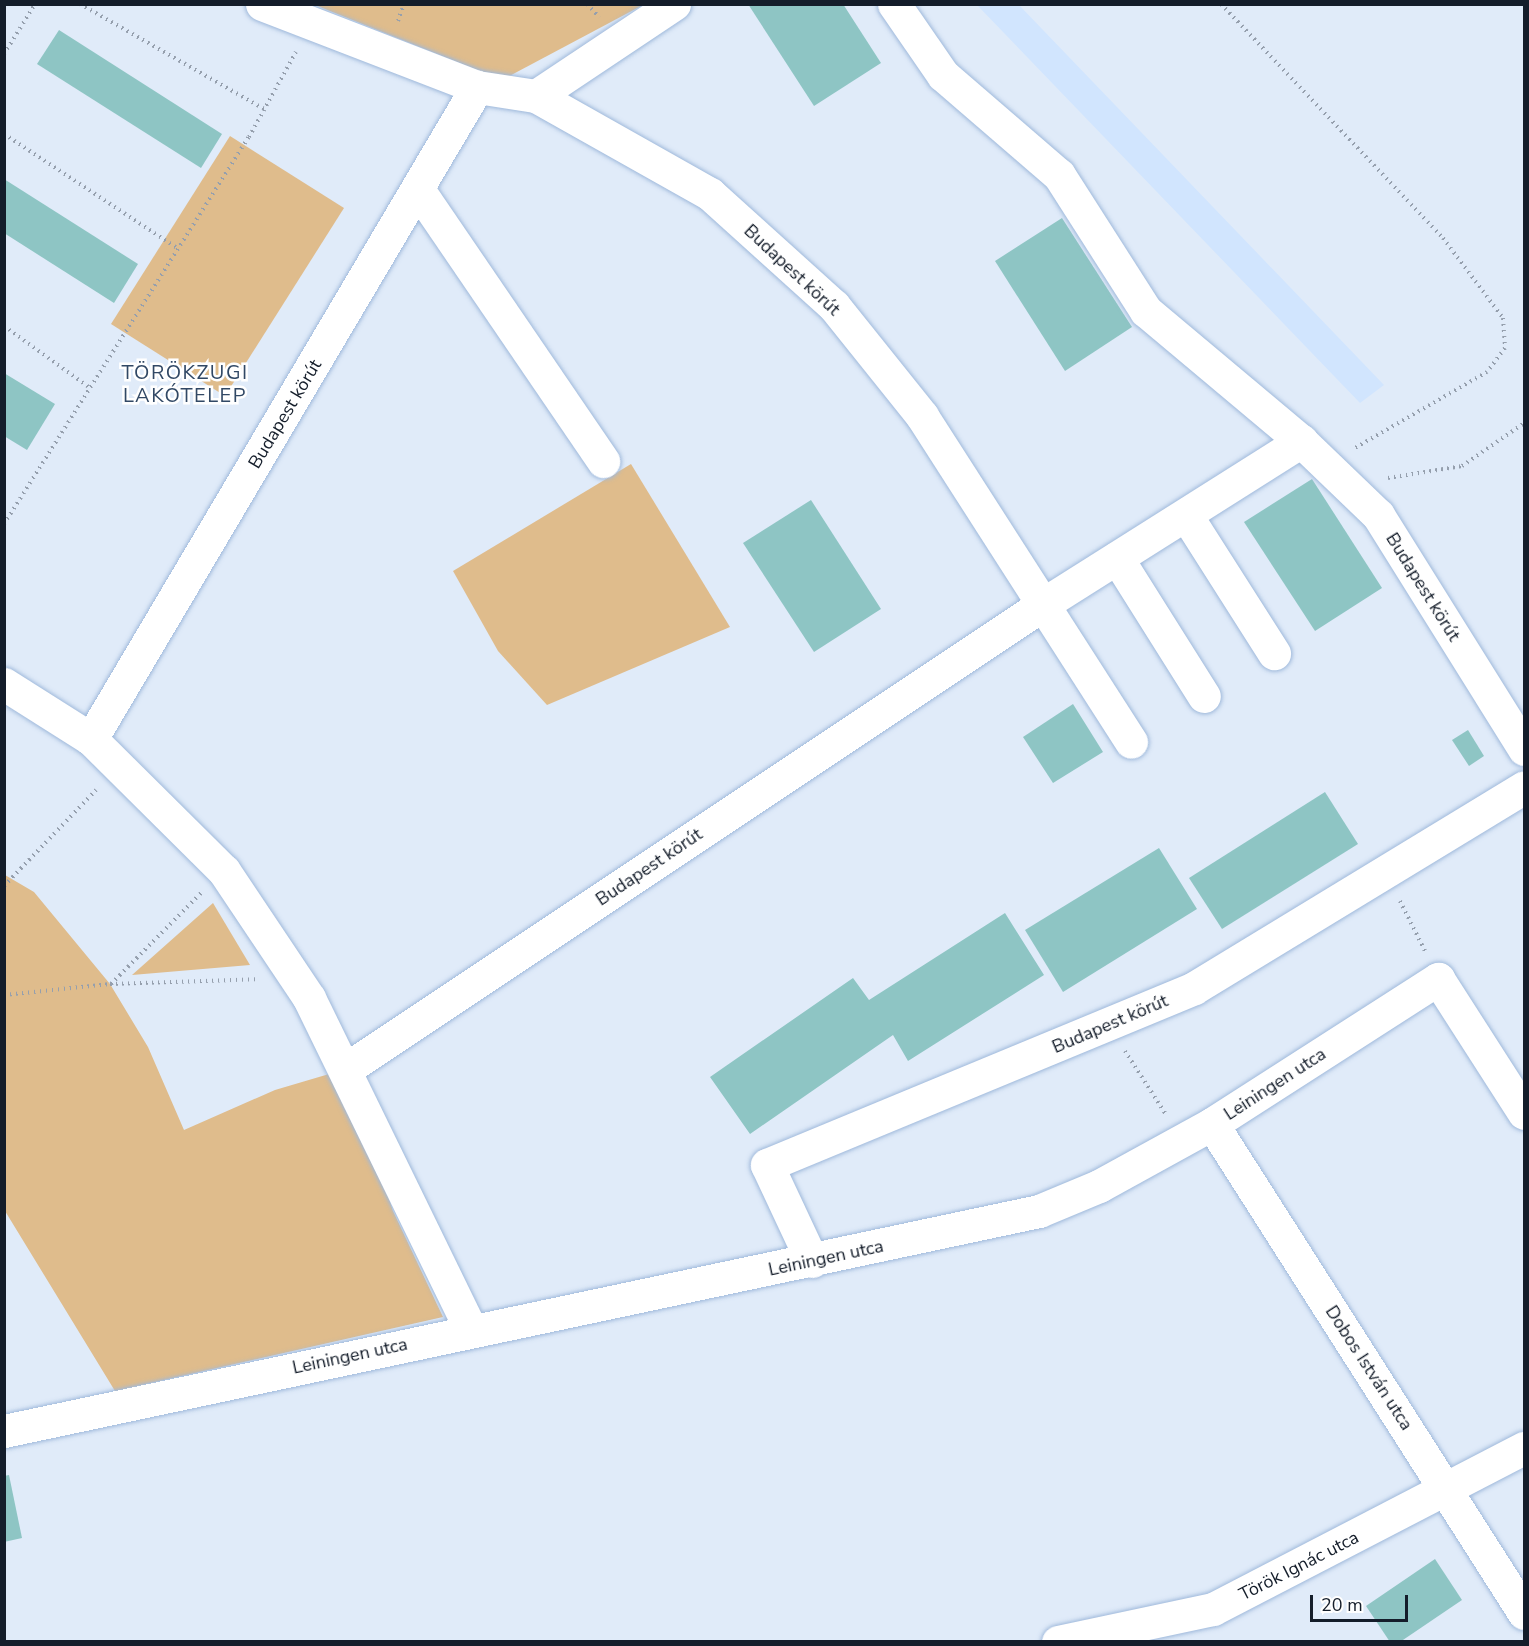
<!DOCTYPE html>
<html>
<head>
<meta charset="utf-8">
<style>
	body { margin:0 }
	#map { position:relative; width:1529px; height:1646px; overflow:hidden; background:#e0ebf9; font-family:"Nunito Sans",sans-serif }
	div>[style] { position:absolute }
	.built>* { inset:0; background:#d1e5fe }
	.green>* { inset:0; background:#dfbc8c }
	.building>* { inset:0; background:#8ec5c4 }
	.path>* { height:4px; margin-top:-2px; transform-origin:0; background:repeating-linear-gradient(90deg,#959fad 0 1.5px,transparent 0 6px) }
	.roads { filter:drop-shadow(0 0 2px #9fb9db) drop-shadow(0 0 2px #9fb9db) }
	.minor>* { height:33px; margin:-16.5px; padding:0 16.5px; transform-origin:16.5px; border-radius:16.5px; background:#fff }
	span { translate:-50% -50%; white-space:nowrap; text-align:center; line-height:1.15; -webkit-text-stroke:5px #fff; paint-order:stroke }
	.street-label { font-size:18px; color:#141d2a }
	.neighbourhood-label { font-size:20px; color:#314865; letter-spacing:1.5px }
	.frame { position:absolute; inset:0; border:6px solid #141d2a; pointer-events:none }
	.scale { position:absolute; left:1310px; top:1595px; width:98px; height:27px; box-sizing:border-box; border:3px solid #141d2a; border-top:0; padding-left:8px; font-size:18px; line-height:21px; white-space:nowrap; color:#141d2a; -webkit-text-stroke:4px #fff; paint-order:stroke }
</style>
</head>
<body>
<div id="map">
	<div class="built">
		<i style="clip-path:polygon(977px 5px,1019px 5px,1384px 385px,1360px 403px)"></i>
	</div>
	<div class="green">
		<i style="clip-path:polygon(315px 5px,643px 5px,502px 80px)"></i>
		<i style="clip-path:polygon(230px 136px,344px 208px,225px 396px,111px 324px)"></i>
		<i style="clip-path:polygon(631px 464px,730px 627px,547px 705px,498px 651px,453px 571px)"></i>
		<i style="clip-path:polygon(5px 875px,34px 892px,110px 984px,148px 1047px,184px 1130px,275px 1090px,346px 1069px,393px 1211px,443px 1317px,115px 1391px,5px 1211px)"></i>
		<i style="clip-path:polygon(213px 903px,250px 965px,132px 975px)"></i>
	</div>
	<div class="building">
		<i style="clip-path:polygon(748px 4px,843px 4px,881px 63px,814px 106px)"></i>
		<i style="clip-path:polygon(59px 30px,222px 134px,201px 168px,37px 64px)"></i>
		<i style="clip-path:polygon(4px 179px,138px 264px,114px 303px,4px 233px)"></i>
		<i style="clip-path:polygon(1062px 218px,1132px 327px,1065px 371px,995px 261px)"></i>
		<i style="clip-path:polygon(4px 373px,55px 404px,27px 450px,4px 436px)"></i>
		<i style="clip-path:polygon(1312px 479px,1382px 588px,1315px 631px,1244px 522px)"></i>
		<i style="clip-path:polygon(811px 500px,881px 609px,814px 652px,743px 543px)"></i>
		<i style="clip-path:polygon(1073px 704px,1103px 752px,1053px 783px,1023px 737px)"></i>
		<i style="clip-path:polygon(1468px 730px,1484px 756px,1469px 766px,1452px 740px)"></i>
		<i style="clip-path:polygon(1325px 792px,1358px 844px,1222px 929px,1189px 878px)"></i>
		<i style="clip-path:polygon(1159px 848px,1197px 909px,1063px 992px,1025px 930px)"></i>
		<i style="clip-path:polygon(1005px 913px,1044px 975px,908px 1061px,893px 1035px,750px 1134px,710px 1077px,853px 978px,869px 1000px)"></i>
		<i style="clip-path:polygon(9px 1475px,22px 1538px,4px 1542px,4px 1476px)"></i>
		<i style="clip-path:polygon(1435px 1559px,1462px 1600px,1400px 1642px,1390px 1642px,1366px 1606px)"></i>
	</div>
	<div class="path">
		<i style="left:80px;top:4px;width:212px;rotate:29.7deg"></i>
		<i style="left:587px;top:4px;width:18px;rotate:47deg"></i>
		<i style="left:1221px;top:4px;width:323px;rotate:46.5deg"></i>
		<i style="left:1443px;top:238px;width:100px;rotate:53.1deg"></i>
		<i style="left:1503px;top:318px;width:30px;rotate:86deg"></i>
		<i style="left:1505px;top:348px;width:30px;rotate:127deg"></i>
		<i style="left:1487px;top:372px;width:152px;rotate:150.1deg"></i>
		<i style="left:398px;top:21px;width:18px;rotate:-71deg"></i>
		<i style="left:4px;top:54px;width:59px;rotate:-58.2deg"></i>
		<i style="left:4px;top:134px;width:207px;rotate:33.4deg"></i>
		<i style="left:4px;top:326px;width:105px;rotate:35.7deg"></i>
		<i style="left:1388px;top:478px;width:75px;rotate:-9.2deg"></i>
		<i style="left:1462px;top:466px;width:75px;rotate:-34.7deg"></i>
		<i style="left:4px;top:524px;width:458px;rotate:-57.7deg"></i>
		<i style="left:249px;top:137px;width:97px;rotate:-61.1deg"></i>
		<i style="left:4px;top:886px;width:133px;rotate:-46.2deg"></i>
		<i style="left:1400px;top:901px;width:56px;rotate:63.4deg"></i>
		<i style="left:111px;top:984px;width:128px;rotate:-45.3deg"></i>
		<i style="left:4px;top:995px;width:107px;rotate:-5.9deg"></i>
		<i style="left:110px;top:984px;width:148px;rotate:-1.9deg"></i>
		<i style="left:1125px;top:1051px;width:74px;rotate:57.2deg"></i>
	</div>
	<div class="roads">
		<div class="minor">
			<i style="left:262px;top:4px;width:230px;rotate:21.1deg"></i>
			<i style="left:477px;top:87px;width:60px;rotate:8.7deg"></i>
			<i style="left:536px;top:96px;width:200px;rotate:29.4deg"></i>
			<i style="left:710px;top:194px;width:167px;rotate:42.1deg"></i>
			<i style="left:834px;top:306px;width:141px;rotate:51.3deg"></i>
			<i style="left:922px;top:416px;width:387px;rotate:57.3deg"></i>
			<i style="left:894px;top:4px;width:86px;rotate:55.4deg"></i>
			<i style="left:943px;top:75px;width:153px;rotate:40.8deg"></i>
			<i style="left:1059px;top:175px;width:161px;rotate:57.4deg"></i>
			<i style="left:1146px;top:311px;width:202px;rotate:40deg"></i>
			<i style="left:1301px;top:441px;width:107px;rotate:43.9deg"></i>
			<i style="left:1378px;top:515px;width:276px;rotate:58deg"></i>
			<i style="left:536px;top:96px;width:166px;rotate:-33.7deg"></i>
			<i style="left:419px;top:191px;width:327px;rotate:55.7deg"></i>
			<i style="left:1186px;top:515px;width:164px;rotate:57.5deg"></i>
			<i style="left:1117px;top:558px;width:163px;rotate:57.8deg"></i>
			<i style="left:4px;top:684px;width:103px;rotate:32.3deg"></i>
			<i style="left:91px;top:739px;width:187px;rotate:44.8deg"></i>
			<i style="left:224px;top:871px;width:153px;rotate:56.2deg"></i>
			<i style="left:309px;top:998px;width:369px;rotate:64deg"></i>
			<i style="left:91px;top:739px;width:758px;rotate:-59.37deg"></i>
			<i style="left:346px;top:1069px;width:836px;rotate:-33.69deg"></i>
			<i style="left:1042px;top:605px;width:307px;rotate:-32.3deg"></i>
			<i style="left:1212px;top:1124px;width:580px;rotate:57.46deg"></i>
			<i style="left:812px;top:1261px;width:106px;rotate:-115.1deg"></i>
			<i style="left:767px;top:1165px;width:462px;rotate:-22.5deg"></i>
			<i style="left:1194px;top:988px;width:386px;rotate:-31.3deg"></i>
			<i style="left:4px;top:1431px;width:1058px;rotate:-12deg"></i>
			<i style="left:1039px;top:1211px;width:65px;rotate:-22.6deg"></i>
			<i style="left:1099px;top:1186px;width:129px;rotate:-28.8deg"></i>
			<i style="left:1212px;top:1124px;width:269px;rotate:-32.7deg"></i>
			<i style="left:1438px;top:979px;width:159px;rotate:57.3deg"></i>
			<i style="left:1058px;top:1642px;width:158px;rotate:-12deg"></i>
			<i style="left:1213px;top:1609px;width:350px;rotate:-27.4deg"></i>
		</div>
	</div>
	<div class="street-label">
		<span style="left:792px;top:270px;rotate:43deg">Budapest körút</span>
		<span style="left:285px;top:414px;rotate:-59deg">Budapest körút</span>
		<span style="left:1423px;top:587px;rotate:58deg">Budapest körút</span>
		<span style="left:649px;top:867px;rotate:-34deg">Budapest körút</span>
		<span style="left:1110px;top:1024px;rotate:-23deg">Budapest körút</span>
		<span style="left:1275px;top:1084px;rotate:-33deg">Leiningen utca</span>
		<span style="left:826px;top:1258px;rotate:-12deg">Leiningen utca</span>
		<span style="left:350px;top:1356px;rotate:-12deg">Leiningen utca</span>
		<span style="left:1369px;top:1368px;rotate:57deg">Dobos István utca</span>
		<span style="left:1299px;top:1566px;rotate:-27deg">Török Ignác utca</span>
	</div>
	<div class="neighbourhood-label">
		<span style="left:185px;top:384px">TÖRÖKZUGI<br>LAKÓTELEP</span>
	</div>
	<div class="frame"></div>
	<div class="scale">20 m</div>
</div>
</body>
</html>
